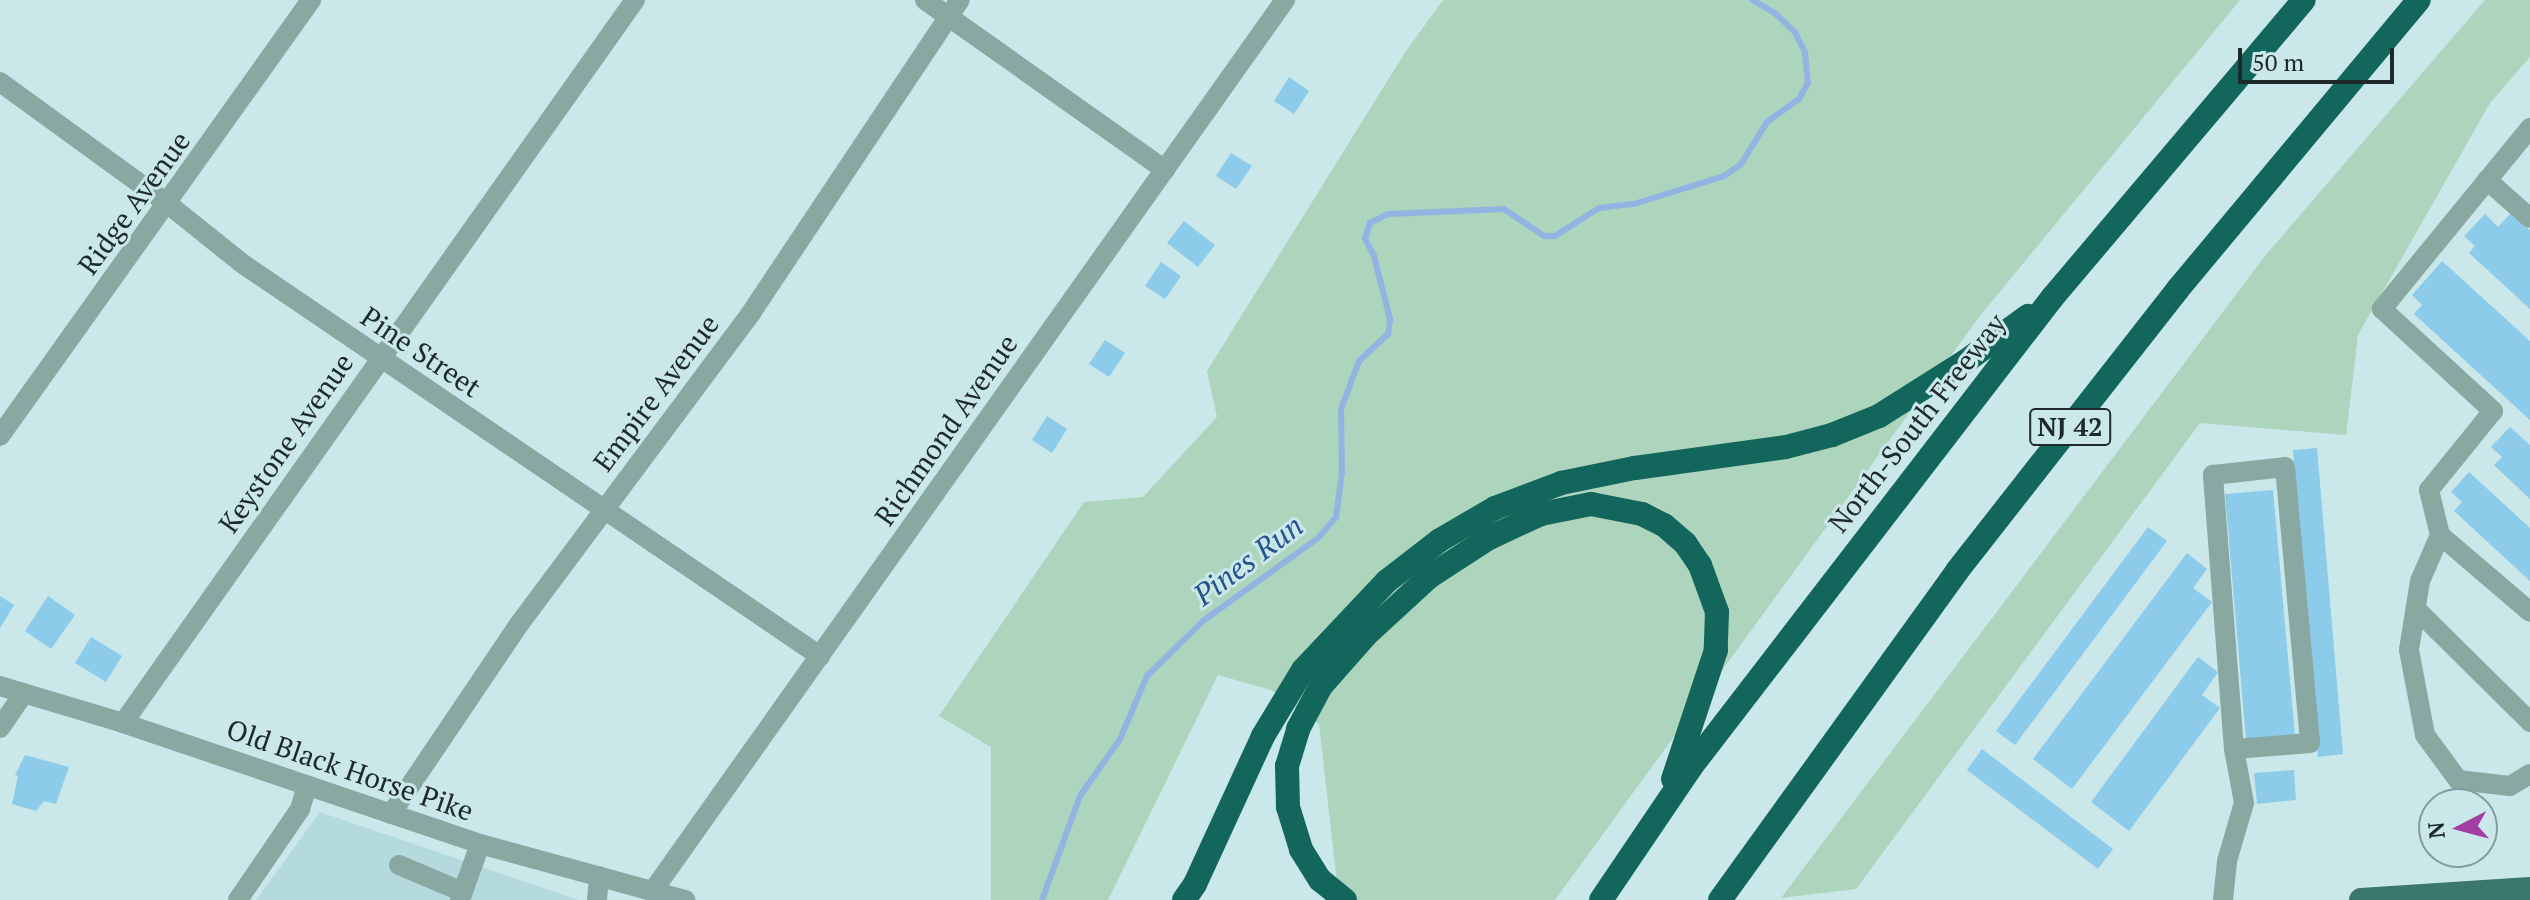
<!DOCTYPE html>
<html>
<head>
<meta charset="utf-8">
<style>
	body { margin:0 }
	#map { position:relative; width:2530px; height:900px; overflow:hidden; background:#cae7ea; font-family:"PT Serif",serif }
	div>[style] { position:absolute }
	.built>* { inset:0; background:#b5dade }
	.green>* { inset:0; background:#add4bc }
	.stream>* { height:6px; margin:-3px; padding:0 3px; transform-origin:3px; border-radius:3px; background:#91b4e2 }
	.building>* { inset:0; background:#8dcbea }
	.minor>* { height:20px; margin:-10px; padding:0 10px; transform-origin:10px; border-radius:10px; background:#89a8a2 }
	.major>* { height:24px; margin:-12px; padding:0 12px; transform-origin:12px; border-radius:12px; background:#3b776e }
	.highway>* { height:24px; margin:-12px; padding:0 12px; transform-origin:12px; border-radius:12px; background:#13665b }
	span { translate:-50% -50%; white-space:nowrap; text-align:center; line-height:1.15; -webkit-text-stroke:6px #cae7ea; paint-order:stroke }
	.shield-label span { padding:2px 6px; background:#cae7ea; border:2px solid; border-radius:6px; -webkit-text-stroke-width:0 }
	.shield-label { font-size:26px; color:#1e292a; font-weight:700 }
	.street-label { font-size:28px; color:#1e292a }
	.water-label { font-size:30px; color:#26548d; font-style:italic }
	.north { position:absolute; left:2418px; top:788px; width:80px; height:80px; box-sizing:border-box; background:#cae7ea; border:2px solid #859b9d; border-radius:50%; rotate:264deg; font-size:22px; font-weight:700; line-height:32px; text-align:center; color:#1e292a }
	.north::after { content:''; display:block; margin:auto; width:28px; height:36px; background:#a43ea3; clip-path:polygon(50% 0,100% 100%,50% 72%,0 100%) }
	.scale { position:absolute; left:2238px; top:48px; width:156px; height:36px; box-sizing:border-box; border:4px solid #1e292a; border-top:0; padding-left:10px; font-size:24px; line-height:28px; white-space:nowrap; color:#1e292a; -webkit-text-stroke:6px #cae7ea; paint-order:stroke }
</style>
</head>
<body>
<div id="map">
	<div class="built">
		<i style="clip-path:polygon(320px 812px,578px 900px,256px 900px)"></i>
	</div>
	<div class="green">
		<i style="clip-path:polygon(1443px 0,2240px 0,1979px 317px,1555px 900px,1342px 900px,1337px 883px,1319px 724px,1271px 690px,1218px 675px,1108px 900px,991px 900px,991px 747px,939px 716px,1084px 502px,1143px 497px,1217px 417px,1207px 371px,1406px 51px)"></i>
		<i style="clip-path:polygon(2485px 0,2530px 0,2530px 57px,2490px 103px,2358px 335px,2346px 435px,2200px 423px,1856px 889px,1781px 898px,2265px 256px)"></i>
	</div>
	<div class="stream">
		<i style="left:1042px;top:900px;width:111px;rotate:-69.9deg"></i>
		<i style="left:1080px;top:796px;width:70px;rotate:-54.9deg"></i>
		<i style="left:1120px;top:739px;width:69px;rotate:-66.8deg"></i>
		<i style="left:1147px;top:676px;width:78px;rotate:-44.5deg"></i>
		<i style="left:1203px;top:621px;width:142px;rotate:-35.8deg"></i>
		<i style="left:1318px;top:538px;width:28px;rotate:-49deg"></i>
		<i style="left:1336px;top:517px;width:45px;rotate:-82.4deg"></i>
		<i style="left:1342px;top:472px;width:63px;rotate:-90.9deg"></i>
		<i style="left:1341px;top:409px;width:51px;rotate:-69.4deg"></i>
		<i style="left:1359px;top:361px;width:40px;rotate:-43deg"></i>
		<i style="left:1388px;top:334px;width:15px;rotate:-82deg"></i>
		<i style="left:1390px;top:319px;width:65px;rotate:-104.3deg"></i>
		<i style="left:1374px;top:256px;width:20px;rotate:-117deg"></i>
		<i style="left:1365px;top:238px;width:16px;rotate:-72deg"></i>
		<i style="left:1370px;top:223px;width:20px;rotate:-27deg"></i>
		<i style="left:1388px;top:214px;width:116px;rotate:-2.5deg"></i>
		<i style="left:1504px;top:209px;width:48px;rotate:34deg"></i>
		<i style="left:1544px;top:236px;width:11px"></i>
		<i style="left:1555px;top:236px;width:52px;rotate:-32.5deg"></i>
		<i style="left:1599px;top:208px;width:38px;rotate:-7deg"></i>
		<i style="left:1637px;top:203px;width:91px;rotate:-17.2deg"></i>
		<i style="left:1724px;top:176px;width:21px;rotate:-35deg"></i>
		<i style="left:1741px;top:164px;width:49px;rotate:-58.2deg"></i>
		<i style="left:1767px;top:122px;width:39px;rotate:-36deg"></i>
		<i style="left:1799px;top:99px;width:18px;rotate:-61deg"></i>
		<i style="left:1808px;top:83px;width:31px;rotate:-96deg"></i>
		<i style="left:1805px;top:52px;width:22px;rotate:-117deg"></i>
		<i style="left:1795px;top:32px;width:26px;rotate:-137deg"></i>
		<i style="left:1776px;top:14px;width:27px;rotate:-149deg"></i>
	</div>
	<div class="building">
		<i style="clip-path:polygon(1289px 77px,1309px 91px,1294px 114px,1274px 101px)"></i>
		<i style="clip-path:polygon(1231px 153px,1252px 166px,1236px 189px,1216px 176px)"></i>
		<i style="clip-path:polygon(2511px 213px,2530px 230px,2530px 309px,2469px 253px,2475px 246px,2464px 236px,2485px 214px,2498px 227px)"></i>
		<i style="clip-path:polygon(1184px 221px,1215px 245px,1198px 267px,1167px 243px)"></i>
		<i style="clip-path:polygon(2442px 261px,2530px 341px,2530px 420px,2414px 314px,2422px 305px,2412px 295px)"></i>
		<i style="clip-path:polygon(1161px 262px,1181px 276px,1165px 299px,1145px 286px)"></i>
		<i style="clip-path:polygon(1105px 340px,1125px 353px,1109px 377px,1089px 364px)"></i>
		<i style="clip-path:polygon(1047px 416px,1067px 429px,1052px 453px,1032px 440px)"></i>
		<i style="clip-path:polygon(2510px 427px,2530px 445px,2530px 499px,2494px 465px,2502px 457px,2491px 447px)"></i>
		<i style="clip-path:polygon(2317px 448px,2343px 754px,2318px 757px,2293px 450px)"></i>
		<i style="clip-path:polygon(2469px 472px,2530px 528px,2530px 581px,2454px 511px,2462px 502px,2451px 492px)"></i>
		<i style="clip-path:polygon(2273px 490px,2295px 736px,2246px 740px,2225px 494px)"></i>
		<i style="clip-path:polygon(2148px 527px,2167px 541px,2015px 745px,1996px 731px)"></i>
		<i style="clip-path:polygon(2187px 553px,2207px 569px,2193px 588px,2212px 602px,2072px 789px,2033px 759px)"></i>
		<i style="clip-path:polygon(0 596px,14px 605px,0 628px)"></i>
		<i style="clip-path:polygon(48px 596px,75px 615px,51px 649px,25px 631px)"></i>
		<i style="clip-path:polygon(91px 637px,122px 656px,106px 682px,75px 663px)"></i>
		<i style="clip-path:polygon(2198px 657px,2218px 672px,2202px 695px,2220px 708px,2129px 831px,2091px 802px)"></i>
		<i style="clip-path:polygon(1982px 749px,2113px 849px,2098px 869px,1967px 770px)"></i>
		<i style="clip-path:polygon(25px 755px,69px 767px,56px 804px,44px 801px,36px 811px,12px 804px,18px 776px,15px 775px)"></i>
		<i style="clip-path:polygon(2294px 770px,2296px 800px,2257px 804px,2254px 773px)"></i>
	</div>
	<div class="minor">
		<i style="left:925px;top:0;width:294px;rotate:35.3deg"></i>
		<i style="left:0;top:82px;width:208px;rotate:36deg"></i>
		<i style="left:168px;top:204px;width:96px;rotate:38.7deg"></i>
		<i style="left:243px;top:264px;width:698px;rotate:34.19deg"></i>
		<i style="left:2530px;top:128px;width:234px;rotate:129.3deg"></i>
		<i style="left:2382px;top:309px;width:151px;rotate:42.6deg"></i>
		<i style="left:2493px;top:411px;width:102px;rotate:129deg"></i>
		<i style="left:2429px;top:490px;width:46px;rotate:76.3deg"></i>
		<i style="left:2440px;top:535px;width:118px;rotate:40.5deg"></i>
		<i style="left:2487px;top:180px;width:57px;rotate:41.5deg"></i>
		<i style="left:0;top:436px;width:536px;rotate:-54.5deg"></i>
		<i style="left:2440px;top:535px;width:50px;rotate:113.5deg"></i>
		<i style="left:2420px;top:581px;width:70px;rotate:99.1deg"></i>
		<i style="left:2409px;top:650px;width:86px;rotate:79.3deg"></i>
		<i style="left:2425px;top:735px;width:56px;rotate:53.7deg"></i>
		<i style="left:2458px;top:780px;width:52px;rotate:6.6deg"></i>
		<i style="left:2510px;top:786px;width:23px;rotate:-31deg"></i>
		<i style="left:2416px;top:609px;width:161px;rotate:44.7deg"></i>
		<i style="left:0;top:686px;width:128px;rotate:16.7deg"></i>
		<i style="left:123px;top:723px;width:377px;rotate:18.7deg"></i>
		<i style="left:480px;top:844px;width:213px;rotate:15.3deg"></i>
		<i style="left:123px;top:723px;width:886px;rotate:-54.7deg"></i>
		<i style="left:0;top:728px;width:42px;rotate:-55.6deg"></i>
		<i style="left:391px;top:814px;width:230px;rotate:-56deg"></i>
		<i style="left:520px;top:623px;width:387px;rotate:-53.3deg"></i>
		<i style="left:751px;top:313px;width:376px;rotate:-56.3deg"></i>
		<i style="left:399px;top:865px;width:69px;rotate:22.9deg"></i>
		<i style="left:652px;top:892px;width:1094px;rotate:-54.64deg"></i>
		<i style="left:238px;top:900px;width:110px;rotate:-55.7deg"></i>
		<i style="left:300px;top:809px;width:24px;rotate:-73deg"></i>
		<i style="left:460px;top:900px;width:59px;rotate:-70.3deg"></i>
		<i style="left:597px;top:900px;width:24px;rotate:-85deg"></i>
		<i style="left:2223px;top:900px;width:39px;rotate:-84deg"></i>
		<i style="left:2227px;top:861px;width:60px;rotate:-73.7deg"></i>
		<i style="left:2244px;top:803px;width:55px;rotate:-100.5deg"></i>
		<i style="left:2234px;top:749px;width:275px;rotate:-94.4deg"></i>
		<i style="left:2213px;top:475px;width:72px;rotate:-6.3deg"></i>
		<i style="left:2285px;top:467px;width:277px;rotate:84.8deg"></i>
		<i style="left:2310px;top:743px;width:76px;rotate:175.5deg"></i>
	</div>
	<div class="major">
		<i style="left:2361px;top:900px;width:169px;rotate:-3.7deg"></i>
	</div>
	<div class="highway">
		<i style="left:1184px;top:900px;width:19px;rotate:-55deg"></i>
		<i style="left:1195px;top:884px;width:163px;rotate:-65.3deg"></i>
		<i style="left:1263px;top:736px;width:77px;rotate:-58.8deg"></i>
		<i style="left:1303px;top:670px;width:122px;rotate:-46.7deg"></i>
		<i style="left:1387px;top:581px;width:67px;rotate:-37.7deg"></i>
		<i style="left:1440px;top:540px;width:64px;rotate:-30.2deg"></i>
		<i style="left:1495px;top:508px;width:71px;rotate:-20.7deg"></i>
		<i style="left:1561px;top:483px;width:76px;rotate:-11.5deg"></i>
		<i style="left:1635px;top:468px;width:152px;rotate:-7.9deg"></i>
		<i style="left:1786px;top:447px;width:48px;rotate:-14.6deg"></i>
		<i style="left:1832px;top:435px;width:51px;rotate:-22deg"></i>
		<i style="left:1879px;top:416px;width:103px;rotate:-32.3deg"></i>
		<i style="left:1966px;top:361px;width:77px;rotate:-36deg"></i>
		<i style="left:1345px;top:900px;width:32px;rotate:-141deg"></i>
		<i style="left:1320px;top:880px;width:36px;rotate:-122deg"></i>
		<i style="left:1301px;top:849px;width:44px;rotate:-107.2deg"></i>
		<i style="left:1288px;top:807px;width:41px;rotate:-91.4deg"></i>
		<i style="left:1287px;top:766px;width:39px;rotate:-73deg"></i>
		<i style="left:1298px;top:729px;width:49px;rotate:-61.9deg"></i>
		<i style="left:1321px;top:686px;width:68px;rotate:-48.6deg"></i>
		<i style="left:1366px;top:635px;width:86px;rotate:-42.6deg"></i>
		<i style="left:1429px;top:577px;width:72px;rotate:-33deg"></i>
		<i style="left:1489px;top:538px;width:57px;rotate:-24.8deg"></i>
		<i style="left:1541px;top:514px;width:51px;rotate:-11.3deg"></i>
		<i style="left:1591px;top:504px;width:52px;rotate:11.1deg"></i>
		<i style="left:1642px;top:514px;width:25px;rotate:27deg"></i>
		<i style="left:1664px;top:525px;width:28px;rotate:41deg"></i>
		<i style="left:1685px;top:543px;width:27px;rotate:56deg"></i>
		<i style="left:1700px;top:565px;width:50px;rotate:70.1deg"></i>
		<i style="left:1717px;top:612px;width:38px;rotate:92deg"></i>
		<i style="left:1716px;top:650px;width:136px;rotate:108.4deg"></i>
		<i style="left:1601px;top:900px;width:161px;rotate:-55.9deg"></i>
		<i style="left:1691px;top:767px;width:592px;rotate:-52.41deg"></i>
		<i style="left:2052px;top:298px;width:390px;rotate:-49.8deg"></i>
		<i style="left:1720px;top:900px;width:405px;rotate:-54.2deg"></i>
		<i style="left:1957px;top:571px;width:358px;rotate:-51.9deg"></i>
		<i style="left:2178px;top:289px;width:376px;rotate:-50.2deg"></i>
	</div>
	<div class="shield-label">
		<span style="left:2070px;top:427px">NJ 42</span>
	</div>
	<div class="street-label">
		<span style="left:134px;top:203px;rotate:-54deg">Ridge Avenue</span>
		<span style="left:421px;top:352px;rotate:34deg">Pine Street</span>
		<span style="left:656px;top:393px;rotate:-53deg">Empire Avenue</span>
		<span style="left:1917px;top:423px;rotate:-52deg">North-South Freeway</span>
		<span style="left:946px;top:430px;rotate:-55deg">Richmond Avenue</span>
		<span style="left:286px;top:443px;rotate:-55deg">Keystone Avenue</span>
		<span style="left:350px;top:770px;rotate:19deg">Old Black Horse Pike</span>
	</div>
	<div class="water-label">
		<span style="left:1248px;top:560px;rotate:-37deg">Pines Run</span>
	</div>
	<div class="north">N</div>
	<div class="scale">50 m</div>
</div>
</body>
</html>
